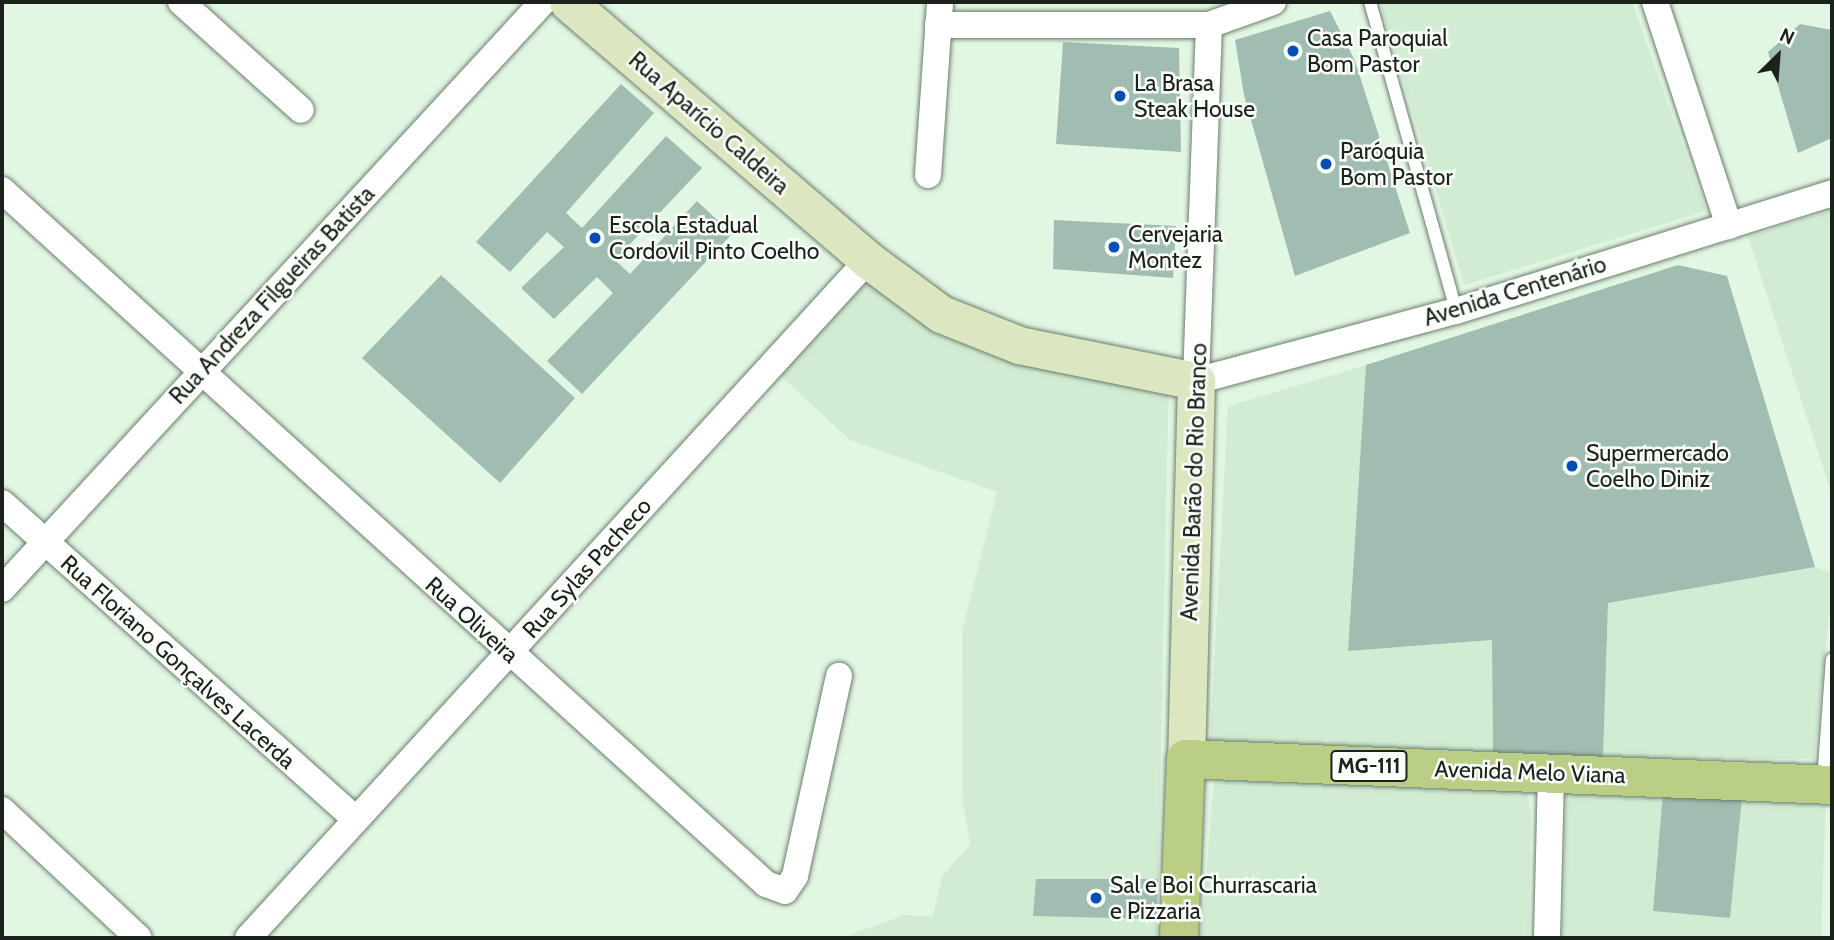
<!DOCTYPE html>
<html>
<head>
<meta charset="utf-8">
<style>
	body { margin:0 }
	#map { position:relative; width:1834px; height:940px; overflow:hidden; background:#e2f7e3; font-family:Cabin,sans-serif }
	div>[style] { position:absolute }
	.built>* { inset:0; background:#d1ecd2 }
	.building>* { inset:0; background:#a1bdb1 }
	.roads { filter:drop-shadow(0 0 2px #6b7e6c) drop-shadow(0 0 2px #6b7e6c) }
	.lane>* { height:12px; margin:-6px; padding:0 6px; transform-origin:6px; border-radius:6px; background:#fff }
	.street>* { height:26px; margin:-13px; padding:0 13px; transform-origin:13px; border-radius:13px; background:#fff }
	.secondary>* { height:37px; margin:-18.5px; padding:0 18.5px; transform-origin:18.5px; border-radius:18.5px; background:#dce7c2 }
	.primary>* { height:38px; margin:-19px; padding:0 19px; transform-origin:19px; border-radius:19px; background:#bace86 }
	.dots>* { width:19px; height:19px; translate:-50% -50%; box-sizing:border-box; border:4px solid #fafffa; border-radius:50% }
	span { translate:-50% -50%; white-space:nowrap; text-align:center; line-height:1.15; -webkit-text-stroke:5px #fafffa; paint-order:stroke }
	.shield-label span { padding:2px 5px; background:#fafffa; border:2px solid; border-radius:5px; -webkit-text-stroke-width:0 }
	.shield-label { font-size:21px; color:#1b221b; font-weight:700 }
	.poi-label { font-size:23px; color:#1b221b }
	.left { translate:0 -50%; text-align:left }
	.street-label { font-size:23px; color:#1b221b }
	.frame { position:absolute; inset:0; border:4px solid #1b221b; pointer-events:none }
	.north { position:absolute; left:1743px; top:21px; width:70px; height:70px; -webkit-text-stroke:5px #fafffa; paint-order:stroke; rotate:25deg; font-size:19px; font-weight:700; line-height:28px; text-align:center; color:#1b221b }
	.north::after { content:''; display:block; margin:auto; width:24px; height:32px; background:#1b221b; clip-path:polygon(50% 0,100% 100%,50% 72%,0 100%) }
</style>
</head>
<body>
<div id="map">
	<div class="built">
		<i style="clip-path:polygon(1380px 2px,1632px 2px,1706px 211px,1464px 285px)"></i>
		<i style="clip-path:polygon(1832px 210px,1832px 495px,1748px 237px)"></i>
		<i style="clip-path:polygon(868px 260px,941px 314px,1169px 376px,1157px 938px,841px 938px,904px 915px,933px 916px,942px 876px,970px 845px,963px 803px,962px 631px,997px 492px,850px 440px,771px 367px)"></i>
		<i style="clip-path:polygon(1366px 365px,1348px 651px,1492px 640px,1493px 755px,1210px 741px,1228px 406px)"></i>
		<i style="clip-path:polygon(1815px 567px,1832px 573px,1832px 588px,1814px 759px,1603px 758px,1608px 603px)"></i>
		<i style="clip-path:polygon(1214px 778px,1506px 782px,1527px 793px,1531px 815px,1529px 938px,1201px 938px)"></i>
		<i style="clip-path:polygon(1566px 790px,1826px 797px,1821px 938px,1563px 938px)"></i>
	</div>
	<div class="building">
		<i style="clip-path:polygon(1330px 11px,1355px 61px,1410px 233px,1295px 276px,1244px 95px,1235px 40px)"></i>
		<i style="clip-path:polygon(1800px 24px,1832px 30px,1832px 138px,1798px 153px,1768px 52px)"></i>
		<i style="clip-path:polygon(1063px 42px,1179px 48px,1181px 152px,1056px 144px)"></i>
		<i style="clip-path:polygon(621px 84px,654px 113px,566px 213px,582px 228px,666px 136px,702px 168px,615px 260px,630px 274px,697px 201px,732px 234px,582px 394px,547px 361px,613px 293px,597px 277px,554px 319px,521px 288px,564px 247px,547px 232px,510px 272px,476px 242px)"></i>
		<i style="clip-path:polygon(1054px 220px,1176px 226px,1173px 278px,1053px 269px)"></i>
		<i style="clip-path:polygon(1678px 265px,1727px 276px,1815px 567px,1608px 603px,1603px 758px,1493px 755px,1492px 640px,1348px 651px,1366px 365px)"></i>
		<i style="clip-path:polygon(441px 275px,575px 398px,500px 483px,362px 358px)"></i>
		<i style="clip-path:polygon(1663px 793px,1742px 797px,1730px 918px,1653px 911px)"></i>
		<i style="clip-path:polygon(1036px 879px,1158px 879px,1157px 919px,1033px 916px)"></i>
	</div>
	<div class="roads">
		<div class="lane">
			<i style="left:1370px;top:2px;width:321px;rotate:74.4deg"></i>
			<i style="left:1823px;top:781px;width:122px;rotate:-85.8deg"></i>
		</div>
		<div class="street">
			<i style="left:181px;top:2px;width:161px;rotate:42deg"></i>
			<i style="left:1655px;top:2px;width:236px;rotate:71.7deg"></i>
			<i style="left:938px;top:25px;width:271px"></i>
			<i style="left:1209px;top:25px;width:68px;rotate:-19.8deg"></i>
			<i style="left:1209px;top:25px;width:356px;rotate:92.1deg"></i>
			<i style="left:1196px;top:381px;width:269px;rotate:-15.1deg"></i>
			<i style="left:1456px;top:311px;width:394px;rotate:-17.4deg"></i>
			<i style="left:928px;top:175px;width:173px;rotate:-86deg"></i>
			<i style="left:2px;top:190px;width:1032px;rotate:42.25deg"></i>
			<i style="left:766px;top:884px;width:20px;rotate:20deg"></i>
			<i style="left:785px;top:891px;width:18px;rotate:-56deg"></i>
			<i style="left:795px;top:876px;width:205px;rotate:-77.6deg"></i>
			<i style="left:2px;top:503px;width:474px;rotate:41.8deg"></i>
			<i style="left:2px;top:589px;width:798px;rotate:-47.34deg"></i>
			<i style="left:2px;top:810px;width:187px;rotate:43.1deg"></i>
			<i style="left:248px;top:938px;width:919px;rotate:-47.56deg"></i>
			<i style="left:1547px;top:938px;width:166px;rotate:-88.6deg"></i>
		</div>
		<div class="secondary">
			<i style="left:568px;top:2px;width:396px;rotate:40.7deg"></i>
			<i style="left:868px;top:260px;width:91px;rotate:36.5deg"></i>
			<i style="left:941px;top:314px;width:84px;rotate:21.7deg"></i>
			<i style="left:1019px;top:345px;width:181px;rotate:11.5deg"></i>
			<i style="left:1196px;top:381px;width:378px;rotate:91.5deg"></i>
		</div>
		<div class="primary">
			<i style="left:1179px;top:938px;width:179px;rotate:-87.8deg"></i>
			<i style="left:1186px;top:759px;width:647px;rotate:2.3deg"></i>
		</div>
	</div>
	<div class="dots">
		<i style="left:1293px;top:51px;background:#004db6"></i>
		<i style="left:1120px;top:96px;background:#004db6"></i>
		<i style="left:1326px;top:164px;background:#004db6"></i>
		<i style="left:595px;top:238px;background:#004db6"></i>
		<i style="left:1114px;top:247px;background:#004db6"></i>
		<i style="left:1572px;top:466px;background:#004db6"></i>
		<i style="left:1096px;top:898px;background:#004db6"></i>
	</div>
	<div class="shield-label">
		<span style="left:1369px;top:766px">MG-111</span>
	</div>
	<div class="poi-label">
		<span class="left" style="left:1307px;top:51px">Casa Paroquial<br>Bom Pastor</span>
		<span class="left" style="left:1134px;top:96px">La Brasa<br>Steak House</span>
		<span class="left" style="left:1340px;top:164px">Paróquia<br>Bom Pastor</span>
		<span class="left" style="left:609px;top:238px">Escola Estadual<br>Cordovil Pinto Coelho</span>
		<span class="left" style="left:1128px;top:247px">Cervejaria<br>Montez</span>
		<span class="left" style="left:1586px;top:466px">Supermercado<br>Coelho Diniz</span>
		<span class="left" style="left:1110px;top:898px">Sal e Boi Churrascaria<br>e Pizzaria</span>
	</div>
	<div class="street-label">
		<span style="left:709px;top:123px;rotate:41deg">Rua Aparício Caldeira</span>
		<span style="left:1515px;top:291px;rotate:-17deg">Avenida Centenário</span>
		<span style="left:272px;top:295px;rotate:-47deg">Rua Andreza Filgueiras Batista</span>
		<span style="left:1194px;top:482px;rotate:-88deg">Avenida Barão do Rio Branco</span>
		<span style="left:587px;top:568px;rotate:-48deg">Rua Sylas Pacheco</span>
		<span style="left:472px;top:620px;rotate:42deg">Rua Oliveira</span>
		<span style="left:178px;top:662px;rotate:42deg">Rua Floriano Gonçalves Lacerda</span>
		<span style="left:1530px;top:772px;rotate:2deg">Avenida Melo Viana</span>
	</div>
	<div class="frame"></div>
	<div class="north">N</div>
</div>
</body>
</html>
